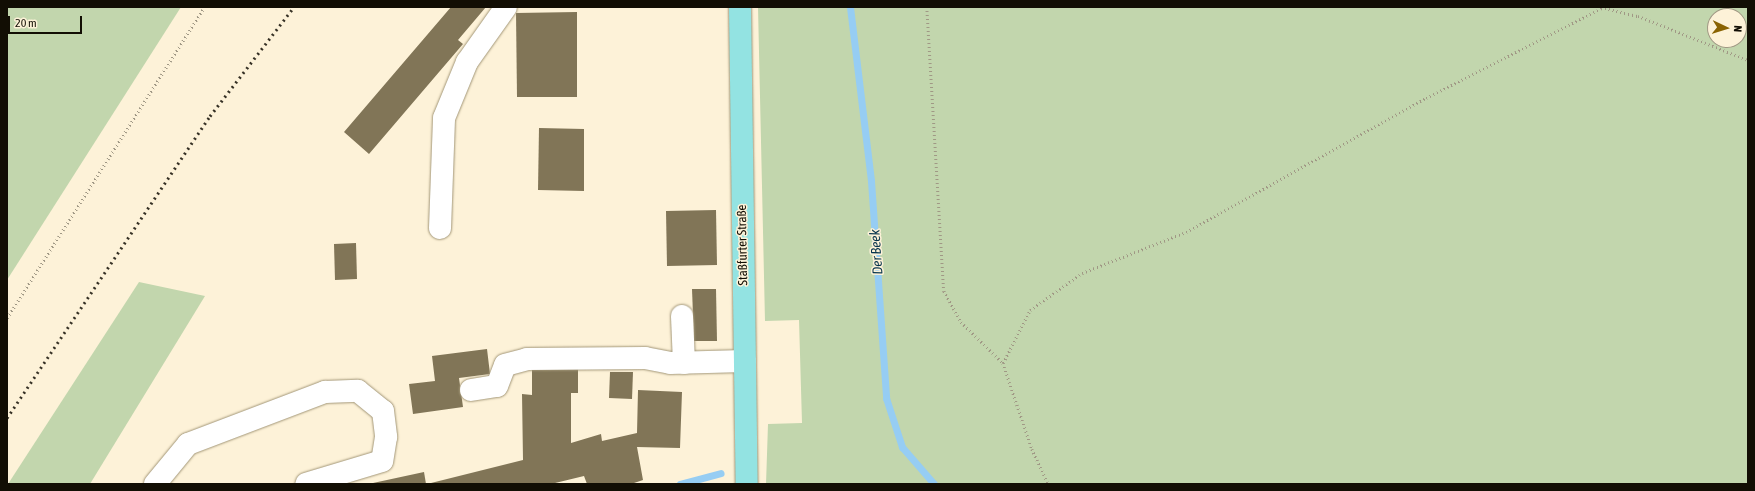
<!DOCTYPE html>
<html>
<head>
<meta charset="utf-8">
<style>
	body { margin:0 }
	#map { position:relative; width:1755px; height:491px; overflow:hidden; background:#fdf2d8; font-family:"Asap Condensed",sans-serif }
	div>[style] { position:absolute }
	.green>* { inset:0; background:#c2d6ad }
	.stream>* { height:7px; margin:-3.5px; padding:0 3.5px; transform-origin:3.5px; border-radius:3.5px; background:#96cdf3 }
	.building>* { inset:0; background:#817557 }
	.path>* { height:2.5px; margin-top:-1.25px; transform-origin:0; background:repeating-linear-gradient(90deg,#a09885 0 1px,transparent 0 4px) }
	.roads { filter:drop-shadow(0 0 1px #a39778) drop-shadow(0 0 1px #a39778) }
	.minor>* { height:22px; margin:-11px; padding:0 11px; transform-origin:11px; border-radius:11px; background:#fff }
	.major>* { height:22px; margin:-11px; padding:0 11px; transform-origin:11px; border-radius:11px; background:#93e3e2 }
	.rail>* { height:3px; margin-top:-1.5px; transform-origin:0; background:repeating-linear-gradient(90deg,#353024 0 2px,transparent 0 6px) }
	span { translate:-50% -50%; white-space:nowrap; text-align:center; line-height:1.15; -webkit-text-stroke:3px #fdf2d8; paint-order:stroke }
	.street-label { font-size:13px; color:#120e04 }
	.water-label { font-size:14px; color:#06344d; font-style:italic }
	.frame { position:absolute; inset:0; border:8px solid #120e04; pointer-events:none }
	.north { position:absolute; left:1707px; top:8px; width:40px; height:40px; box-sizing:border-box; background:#fdf2d8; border:1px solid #9f9783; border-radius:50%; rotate:94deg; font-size:11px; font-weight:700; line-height:16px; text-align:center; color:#120e04 }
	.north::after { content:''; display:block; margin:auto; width:14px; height:18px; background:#8a6302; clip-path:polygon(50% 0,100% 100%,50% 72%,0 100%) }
	.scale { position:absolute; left:8px; top:16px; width:74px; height:18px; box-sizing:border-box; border:2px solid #120e04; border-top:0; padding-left:5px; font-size:12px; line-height:14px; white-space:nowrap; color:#120e04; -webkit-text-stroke:3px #fdf2d8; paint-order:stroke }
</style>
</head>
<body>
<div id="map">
	<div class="green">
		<i style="clip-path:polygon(7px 7px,181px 7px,7px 280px)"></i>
		<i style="clip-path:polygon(evenodd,758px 7px,1748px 7px,1748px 484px,766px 484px,768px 424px,802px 423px,799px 320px,765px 321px,758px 7px,1715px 16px,1739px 16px,1739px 40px,1715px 40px,1715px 16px)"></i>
		<i style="clip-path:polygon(139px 282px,205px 296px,90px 484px,8px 484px)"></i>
	</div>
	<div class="stream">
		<i style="left:850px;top:7px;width:175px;rotate:83.1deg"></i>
		<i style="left:871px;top:181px;width:218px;rotate:86deg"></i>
		<i style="left:886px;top:398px;width:52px;rotate:71.9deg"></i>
		<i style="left:902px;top:447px;width:49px;rotate:49.1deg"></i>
		<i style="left:680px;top:484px;width:42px;rotate:-15deg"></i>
	</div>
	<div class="building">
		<i style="clip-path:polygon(451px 7px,486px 7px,458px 40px,463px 44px,369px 154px,344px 132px)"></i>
		<i style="clip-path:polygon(577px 12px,577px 97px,517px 97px,516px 13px)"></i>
		<i style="clip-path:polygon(539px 128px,584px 129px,584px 191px,538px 190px)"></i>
		<i style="clip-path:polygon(716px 210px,717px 265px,667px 266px,666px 211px)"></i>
		<i style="clip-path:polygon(356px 243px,357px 279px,335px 280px,334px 244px)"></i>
		<i style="clip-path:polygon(692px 289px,716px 289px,717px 341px,694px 341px)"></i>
		<i style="clip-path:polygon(487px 349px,490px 374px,459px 378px,463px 407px,413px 414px,409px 384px,435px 381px,432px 356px)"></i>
		<i style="clip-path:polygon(532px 368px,578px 368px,578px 393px,571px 393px,571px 443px,601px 434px,602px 441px,637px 433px,638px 390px,682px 392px,680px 448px,637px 447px,643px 480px,631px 484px,587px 484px,584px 476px,551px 484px,427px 484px,523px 460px,522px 394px,532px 395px)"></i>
		<i style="clip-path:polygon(610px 372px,633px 372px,632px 399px,609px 398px)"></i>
		<i style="clip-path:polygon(424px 472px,426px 484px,374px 484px,373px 483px)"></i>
	</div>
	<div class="path">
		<i style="left:927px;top:7px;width:285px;rotate:86.6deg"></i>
		<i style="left:944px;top:291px;width:35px;rotate:61deg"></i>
		<i style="left:961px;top:322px;width:59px;rotate:44.3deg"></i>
		<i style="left:1003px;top:363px;width:91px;rotate:71.4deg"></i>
		<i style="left:1032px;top:449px;width:38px;rotate:65deg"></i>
		<i style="left:1601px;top:7px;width:38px;rotate:14deg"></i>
		<i style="left:1638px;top:16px;width:118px;rotate:21.8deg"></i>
		<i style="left:7px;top:318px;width:368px;rotate:-57.6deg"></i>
		<i style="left:1003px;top:363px;width:59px;rotate:-63deg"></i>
		<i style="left:1030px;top:310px;width:64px;rotate:-35.4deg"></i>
		<i style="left:1082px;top:273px;width:112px;rotate:-21.5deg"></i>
		<i style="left:1186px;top:232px;width:275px;rotate:-29.2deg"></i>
		<i style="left:1426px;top:98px;width:198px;rotate:-27.1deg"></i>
	</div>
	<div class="roads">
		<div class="minor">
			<i style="left:440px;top:228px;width:110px;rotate:-87.9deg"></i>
			<i style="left:444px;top:118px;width:61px;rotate:-67.7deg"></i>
			<i style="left:467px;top:62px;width:67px;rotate:-54.7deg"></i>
			<i style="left:682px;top:316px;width:47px;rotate:87.6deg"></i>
			<i style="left:471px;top:390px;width:26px;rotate:-9deg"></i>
			<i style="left:497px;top:386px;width:22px;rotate:-69deg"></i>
			<i style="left:505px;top:365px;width:23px;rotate:-15deg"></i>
			<i style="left:527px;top:359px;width:118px;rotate:-0.5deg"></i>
			<i style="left:645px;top:358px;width:25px;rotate:11deg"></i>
			<i style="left:670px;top:363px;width:75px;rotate:-1.5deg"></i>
			<i style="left:155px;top:484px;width:52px;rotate:-50.5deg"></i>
			<i style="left:188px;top:444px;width:147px;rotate:-20.8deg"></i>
			<i style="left:325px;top:392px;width:33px;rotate:-2deg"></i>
			<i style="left:358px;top:391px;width:32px;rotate:39deg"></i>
			<i style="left:383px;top:411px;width:26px;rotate:83deg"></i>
			<i style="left:386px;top:437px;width:24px;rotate:99deg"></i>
			<i style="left:382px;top:461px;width:79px;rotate:163.2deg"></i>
		</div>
		<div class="major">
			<i style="left:740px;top:7px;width:477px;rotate:89.2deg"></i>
		</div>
	</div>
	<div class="rail">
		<i style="left:7px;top:418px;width:364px;rotate:-56.1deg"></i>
		<i style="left:210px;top:116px;width:138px;rotate:-52.4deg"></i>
	</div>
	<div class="street-label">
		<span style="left:743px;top:245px;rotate:-91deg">Staßfurter Straße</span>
	</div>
	<div class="water-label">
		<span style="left:876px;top:252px;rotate:-94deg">Der Beek</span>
	</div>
	<div class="frame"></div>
	<div class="north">N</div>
	<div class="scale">20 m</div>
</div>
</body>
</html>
